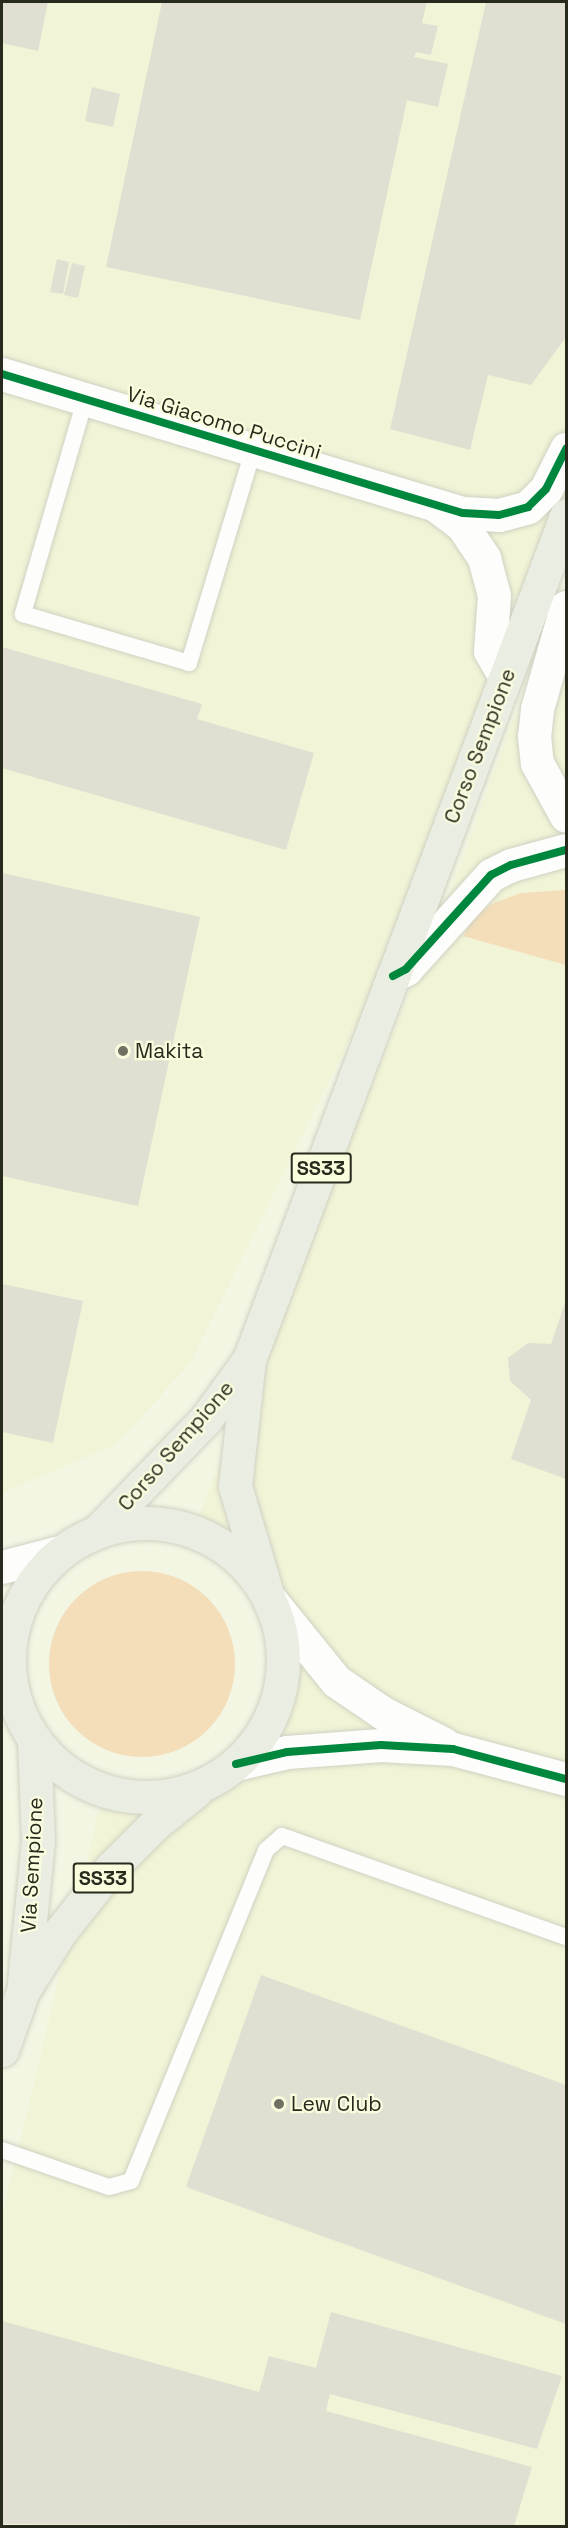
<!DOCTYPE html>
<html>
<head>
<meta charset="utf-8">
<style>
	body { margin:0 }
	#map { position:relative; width:568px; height:2528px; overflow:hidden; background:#f4f6e4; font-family:"Space Grotesk",sans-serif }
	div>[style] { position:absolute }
	.built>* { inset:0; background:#f1f4d6 }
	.green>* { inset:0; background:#f3deb9 }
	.round { border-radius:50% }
	.building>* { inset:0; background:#e1dfd2 }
	.roads { filter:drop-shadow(0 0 2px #d0d1c3) drop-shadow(0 0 2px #d0d1c3) }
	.service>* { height:16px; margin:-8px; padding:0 8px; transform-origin:8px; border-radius:8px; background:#fdfefb }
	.minor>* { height:33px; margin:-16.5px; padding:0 16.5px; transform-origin:16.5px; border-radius:16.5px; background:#fdfefb }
	.tertiary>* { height:33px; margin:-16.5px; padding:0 16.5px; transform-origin:16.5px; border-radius:16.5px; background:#fdfefb }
	.primary>* { height:33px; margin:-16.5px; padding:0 16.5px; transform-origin:16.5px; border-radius:16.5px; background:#eaeee2 }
	.primary>.ring { margin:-16.5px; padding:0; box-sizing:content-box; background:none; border:33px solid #eaeee2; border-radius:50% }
	.cycleway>* { height:8px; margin:-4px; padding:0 4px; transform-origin:4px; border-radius:4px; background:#00873e }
	.dots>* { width:16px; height:16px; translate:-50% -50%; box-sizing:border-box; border:3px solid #fafddd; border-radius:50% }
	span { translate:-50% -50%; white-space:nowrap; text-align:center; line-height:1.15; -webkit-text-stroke:4.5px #fafddd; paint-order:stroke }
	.shield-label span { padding:2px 4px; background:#fafddd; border:2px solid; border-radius:4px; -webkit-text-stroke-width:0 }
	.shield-label { font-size:20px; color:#292a1e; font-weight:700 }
	.street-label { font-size:21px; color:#292a1e }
	.poi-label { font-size:21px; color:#292a1e }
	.left { translate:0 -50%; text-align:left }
	.frame { position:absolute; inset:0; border:3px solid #292a1e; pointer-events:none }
</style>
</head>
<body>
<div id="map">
	<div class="built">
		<i style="clip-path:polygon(2px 2px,566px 2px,566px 508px,408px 921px,191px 1362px,117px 1444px,2px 1493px)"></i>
		<i style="clip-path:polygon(566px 624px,566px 890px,521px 893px,463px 936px,566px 965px,566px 2526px,2px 2526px,2px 2216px,102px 1798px,128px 1803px,167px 1801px,205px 1789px,242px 1766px,268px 1734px,283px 1700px,288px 1671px,285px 1629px,255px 1568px,225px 1542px,194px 1527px,458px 871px,512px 722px)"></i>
	</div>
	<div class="green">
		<i style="clip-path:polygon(566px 890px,566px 965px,463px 936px,476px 915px,494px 903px,521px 893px)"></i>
		<i class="round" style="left:49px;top:1571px;width:186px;height:186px"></i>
	</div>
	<div class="building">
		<i style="clip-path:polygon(2px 2px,48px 2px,38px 51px,2px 43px)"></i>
		<i style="clip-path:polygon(162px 2px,427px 2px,422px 23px,438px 26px,431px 55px,416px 52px,414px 57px,448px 64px,438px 107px,407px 100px,360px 320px,106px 267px)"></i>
		<i style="clip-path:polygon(486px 2px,566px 2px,566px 337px,531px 385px,488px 375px,470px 450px,390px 429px)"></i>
		<i style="clip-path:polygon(92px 87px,120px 94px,113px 127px,85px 121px)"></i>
		<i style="clip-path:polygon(57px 259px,69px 262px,63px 294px,50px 292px)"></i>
		<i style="clip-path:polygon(72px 263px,85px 266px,78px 298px,64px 295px)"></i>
		<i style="clip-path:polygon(2px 647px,202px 704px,197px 719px,314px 753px,286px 850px,2px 768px)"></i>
		<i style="clip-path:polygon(2px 873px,200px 917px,138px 1206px,2px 1176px)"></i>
		<i style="clip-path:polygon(2px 1284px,83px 1301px,53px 1443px,2px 1432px)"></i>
		<i style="clip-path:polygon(566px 1300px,566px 1479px,511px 1459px,531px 1400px,510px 1381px,508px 1358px,528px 1343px,551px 1344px)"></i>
		<i style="clip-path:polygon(261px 1975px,566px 2085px,566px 2324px,186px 2187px)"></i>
		<i style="clip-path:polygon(331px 2312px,562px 2376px,537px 2449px,330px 2394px,326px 2411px,532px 2467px,514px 2526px,2px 2524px,2px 2321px,259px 2392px,269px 2356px,316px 2368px)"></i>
	</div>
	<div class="roads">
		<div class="service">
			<i style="left:85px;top:400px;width:223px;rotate:106.2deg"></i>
			<i style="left:23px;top:614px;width:173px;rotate:16.4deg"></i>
			<i style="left:189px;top:663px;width:221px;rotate:-73.2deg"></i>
			<i style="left:2px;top:2150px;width:113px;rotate:19.1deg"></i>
			<i style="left:109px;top:2187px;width:23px;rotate:-15deg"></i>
			<i style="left:131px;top:2181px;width:357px;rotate:-67.8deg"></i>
			<i style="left:266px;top:1850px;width:21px;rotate:-41deg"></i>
			<i style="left:282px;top:1836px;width:301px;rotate:19.6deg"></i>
		</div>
		<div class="minor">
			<i style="left:2px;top:374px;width:481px;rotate:16.8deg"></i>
			<i style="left:463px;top:513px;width:36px;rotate:3deg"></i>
			<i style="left:499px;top:515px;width:30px;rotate:-15deg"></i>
			<i style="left:528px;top:507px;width:25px;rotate:-45deg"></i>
			<i style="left:546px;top:489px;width:45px;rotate:-63.4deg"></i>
			<i style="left:438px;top:507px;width:30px;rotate:37deg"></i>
			<i style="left:462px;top:525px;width:40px;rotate:56deg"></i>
			<i style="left:484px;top:558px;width:38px;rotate:75deg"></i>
			<i style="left:494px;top:595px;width:56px;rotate:94.1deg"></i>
			<i style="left:490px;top:651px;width:30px;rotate:60deg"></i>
			<i style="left:566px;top:607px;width:106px;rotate:105.9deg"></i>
			<i style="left:537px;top:709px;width:27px;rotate:96deg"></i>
			<i style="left:534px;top:736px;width:27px;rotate:84deg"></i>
			<i style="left:537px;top:763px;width:60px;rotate:61.3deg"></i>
			<i style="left:393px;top:976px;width:15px;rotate:-28deg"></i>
			<i style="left:406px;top:969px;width:127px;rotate:-47.9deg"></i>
			<i style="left:491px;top:875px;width:22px;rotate:-27deg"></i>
			<i style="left:511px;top:865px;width:57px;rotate:-15.3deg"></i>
			<i style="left:268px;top:1597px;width:108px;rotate:51deg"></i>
			<i style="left:336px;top:1681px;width:57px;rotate:34.2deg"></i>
			<i style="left:383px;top:1713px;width:68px;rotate:26.9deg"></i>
			<i style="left:236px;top:1764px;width:52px;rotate:-13.2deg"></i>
			<i style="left:287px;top:1752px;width:94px;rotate:-4.3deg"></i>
			<i style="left:381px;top:1745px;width:72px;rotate:3.2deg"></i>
			<i style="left:453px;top:1749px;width:117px;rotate:14.9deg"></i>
		</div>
		<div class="tertiary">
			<i style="left:2px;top:1567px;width:60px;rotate:-14.5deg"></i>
			<i style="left:2px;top:1691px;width:20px;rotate:45deg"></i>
		</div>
		<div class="primary">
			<i class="ring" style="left:9px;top:1523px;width:241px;height:241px"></i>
			<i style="left:99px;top:1530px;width:154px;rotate:-46.1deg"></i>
			<i style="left:206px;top:1419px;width:72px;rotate:-54.1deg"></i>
			<i style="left:268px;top:1597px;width:116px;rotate:-106.6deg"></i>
			<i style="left:235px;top:1486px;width:127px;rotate:-83.7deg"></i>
			<i style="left:249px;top:1360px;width:902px;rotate:-69.41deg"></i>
			<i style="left:24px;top:1983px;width:144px;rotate:-84.4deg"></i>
			<i style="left:38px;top:1840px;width:101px;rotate:-92.3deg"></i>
			<i style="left:2px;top:2050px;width:63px;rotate:-70.4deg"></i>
			<i style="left:23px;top:1991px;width:70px;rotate:-57.9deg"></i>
			<i style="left:60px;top:1932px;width:82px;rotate:-51.4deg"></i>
			<i style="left:111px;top:1868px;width:64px;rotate:-45deg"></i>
			<i style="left:156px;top:1823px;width:51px;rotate:-38.7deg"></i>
		</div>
	</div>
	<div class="cycleway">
		<i style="left:2px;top:374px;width:481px;rotate:16.8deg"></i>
		<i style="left:463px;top:513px;width:36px;rotate:3deg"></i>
		<i style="left:499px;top:515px;width:30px;rotate:-15deg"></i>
		<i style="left:528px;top:507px;width:25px;rotate:-45deg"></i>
		<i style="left:546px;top:489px;width:45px;rotate:-63.4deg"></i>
		<i style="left:393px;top:976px;width:15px;rotate:-28deg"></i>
		<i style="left:406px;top:969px;width:127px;rotate:-47.9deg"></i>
		<i style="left:491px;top:875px;width:22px;rotate:-27deg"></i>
		<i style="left:511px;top:865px;width:57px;rotate:-15.3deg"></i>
		<i style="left:236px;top:1764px;width:52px;rotate:-13.2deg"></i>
		<i style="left:287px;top:1752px;width:94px;rotate:-4.3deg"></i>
		<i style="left:381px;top:1745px;width:72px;rotate:3.2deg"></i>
		<i style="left:453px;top:1749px;width:117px;rotate:14.9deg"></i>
	</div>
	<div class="dots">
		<i style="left:123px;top:1051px;background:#707163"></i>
		<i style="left:279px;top:2104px;background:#707163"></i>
	</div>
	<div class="shield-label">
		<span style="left:321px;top:1168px">SS33</span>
		<span style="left:103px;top:1878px">SS33</span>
	</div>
	<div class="street-label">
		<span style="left:224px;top:423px;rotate:17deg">Via Giacomo Puccini</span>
		<span style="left:480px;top:746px;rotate:-69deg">Corso Sempione</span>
		<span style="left:176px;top:1446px;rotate:-49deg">Corso Sempione</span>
		<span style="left:32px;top:1865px;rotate:-87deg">Via Sempione</span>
	</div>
	<div class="poi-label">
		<span class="left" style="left:135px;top:1051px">Makita</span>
		<span class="left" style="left:291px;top:2104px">Lew Club</span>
	</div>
	<div class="frame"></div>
</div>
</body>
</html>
